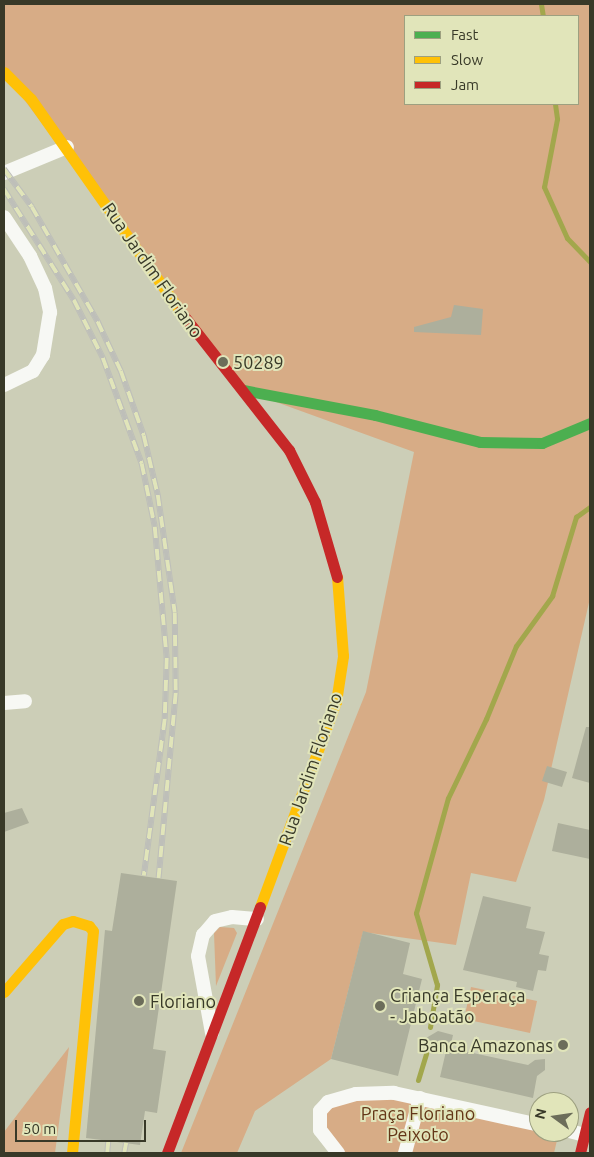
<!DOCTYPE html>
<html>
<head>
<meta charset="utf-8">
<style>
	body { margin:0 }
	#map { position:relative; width:594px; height:1157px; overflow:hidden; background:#ccceb7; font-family:Ubuntu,sans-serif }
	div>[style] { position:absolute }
	.green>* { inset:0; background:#d7ac86 }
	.stream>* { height:5px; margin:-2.5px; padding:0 2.5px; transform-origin:2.5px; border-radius:2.5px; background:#a2a74c }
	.building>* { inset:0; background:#adaf9c }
	.street>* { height:14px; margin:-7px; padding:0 7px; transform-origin:7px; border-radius:7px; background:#f7f8f4 }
	.fast>* { height:11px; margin:-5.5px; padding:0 5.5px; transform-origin:5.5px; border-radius:5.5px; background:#4caf50 }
	.slow>* { height:11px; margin:-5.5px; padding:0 5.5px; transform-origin:5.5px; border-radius:5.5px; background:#ffc107 }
	.jam>* { height:11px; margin:-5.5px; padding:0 5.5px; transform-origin:5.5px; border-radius:5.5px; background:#c62828 }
	.rail>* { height:5.5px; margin-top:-2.75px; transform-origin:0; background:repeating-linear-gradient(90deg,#e1e5ba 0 11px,#bebfb9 0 22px); box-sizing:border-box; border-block:1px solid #bebfb9 }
	.dots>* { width:14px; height:14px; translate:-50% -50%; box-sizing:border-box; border:2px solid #e1e5ba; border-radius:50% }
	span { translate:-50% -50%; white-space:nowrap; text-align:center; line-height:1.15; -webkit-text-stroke:4px #e1e5ba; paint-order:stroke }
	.street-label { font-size:18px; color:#383928 }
	.poi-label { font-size:18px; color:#383928 }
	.left { translate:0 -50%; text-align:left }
	.right { translate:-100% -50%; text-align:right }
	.park-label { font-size:18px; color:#643617 }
	.frame { position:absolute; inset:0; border:5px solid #383928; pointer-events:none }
	.legend { position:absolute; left:404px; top:15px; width:175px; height:90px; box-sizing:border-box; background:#e1e5ba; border:1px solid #9da080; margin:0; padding:6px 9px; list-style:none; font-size:15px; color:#383928 }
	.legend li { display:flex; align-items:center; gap:10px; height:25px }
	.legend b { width:25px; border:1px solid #9da080 }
	.north { position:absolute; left:529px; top:1092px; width:50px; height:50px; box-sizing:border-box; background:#e1e5ba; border:1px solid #9da080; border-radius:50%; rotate:284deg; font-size:14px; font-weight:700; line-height:20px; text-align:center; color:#383928 }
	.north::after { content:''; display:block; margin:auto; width:18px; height:22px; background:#6c6d5a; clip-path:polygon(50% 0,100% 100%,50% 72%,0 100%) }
	.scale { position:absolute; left:15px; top:1120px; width:131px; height:22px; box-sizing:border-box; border:2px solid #383928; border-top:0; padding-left:6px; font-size:15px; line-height:18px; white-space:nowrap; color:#383928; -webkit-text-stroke:4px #e1e5ba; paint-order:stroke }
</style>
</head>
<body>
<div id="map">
	<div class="green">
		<i style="clip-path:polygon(evenodd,4px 4px,590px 4px,590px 598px,544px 800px,516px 882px,471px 873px,456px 945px,363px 932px,331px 1059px,255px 1111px,237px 1153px,181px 1153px,366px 692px,414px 452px,243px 390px,4px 73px,4px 4px,405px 16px,578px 16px,578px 104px,405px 104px,405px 16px)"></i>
		<i style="clip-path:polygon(220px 927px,234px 928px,237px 933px,216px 986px,214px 933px)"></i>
		<i style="clip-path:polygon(471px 987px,537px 1001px,530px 1033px,464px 1019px)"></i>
		<i style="clip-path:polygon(69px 1047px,55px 1153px,4px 1153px,4px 1132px)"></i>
		<i style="clip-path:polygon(420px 1095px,539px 1121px,539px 1132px,559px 1132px,554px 1153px,344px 1153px,322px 1133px,319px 1115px,330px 1102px)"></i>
	</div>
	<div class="stream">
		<i style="left:541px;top:4px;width:12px;rotate:81deg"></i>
		<i style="left:555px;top:104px;width:15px;rotate:82deg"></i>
		<i style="left:557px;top:119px;width:69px;rotate:100.8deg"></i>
		<i style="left:544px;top:187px;width:56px;rotate:65.7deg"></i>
		<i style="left:567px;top:238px;width:33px;rotate:46deg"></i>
		<i style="left:430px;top:1027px;width:43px;rotate:-80.5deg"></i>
		<i style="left:437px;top:985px;width:75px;rotate:-106.3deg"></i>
		<i style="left:416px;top:913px;width:119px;rotate:-74.5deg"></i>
		<i style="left:448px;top:798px;width:88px;rotate:-64.3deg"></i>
		<i style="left:486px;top:719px;width:79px;rotate:-67.7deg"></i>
		<i style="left:516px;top:646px;width:62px;rotate:-54.2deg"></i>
		<i style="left:552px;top:596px;width:83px;rotate:-73.1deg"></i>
		<i style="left:576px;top:517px;width:17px;rotate:-36deg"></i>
		<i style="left:418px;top:1080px;width:28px;rotate:-73deg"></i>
	</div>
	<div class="building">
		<i style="clip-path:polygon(454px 305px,483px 309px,481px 335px,414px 332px,414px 327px,451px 317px)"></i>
		<i style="clip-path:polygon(586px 727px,590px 727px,590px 783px,572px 778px)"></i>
		<i style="clip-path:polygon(547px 766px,567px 772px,562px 787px,542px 781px)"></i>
		<i style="clip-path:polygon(22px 808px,29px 823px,4px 832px,4px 813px)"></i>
		<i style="clip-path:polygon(558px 823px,590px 830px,590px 859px,552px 851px)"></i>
		<i style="clip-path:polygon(121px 873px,177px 881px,153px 1049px,166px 1051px,157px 1113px,145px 1111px,140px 1145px,86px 1138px,105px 930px,112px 931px)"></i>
		<i style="clip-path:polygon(483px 896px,531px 907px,526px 928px,545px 932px,539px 954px,549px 956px,546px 971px,538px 970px,533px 991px,516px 987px,517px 982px,463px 970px)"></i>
		<i style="clip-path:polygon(363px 931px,410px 943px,403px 974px,422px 979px,398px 1076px,331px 1059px)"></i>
		<i style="clip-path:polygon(438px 1031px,453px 1035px,450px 1048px,528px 1065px,535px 1060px,545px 1059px,545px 1070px,537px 1076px,533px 1098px,440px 1077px,447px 1047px,421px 1041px)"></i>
	</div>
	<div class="street">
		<i style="left:4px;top:173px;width:68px;rotate:-22.4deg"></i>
		<i style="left:4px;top:217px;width:47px;rotate:56.3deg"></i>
		<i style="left:30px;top:256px;width:35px;rotate:65deg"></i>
		<i style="left:45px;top:288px;width:25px;rotate:78deg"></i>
		<i style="left:50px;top:312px;width:44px;rotate:99.2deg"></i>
		<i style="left:43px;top:355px;width:19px;rotate:122deg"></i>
		<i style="left:33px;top:371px;width:32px;rotate:154deg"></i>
		<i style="left:4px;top:703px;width:21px;rotate:-5deg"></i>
		<i style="left:212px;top:1033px;width:78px;rotate:-100.3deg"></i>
		<i style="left:198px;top:956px;width:22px;rotate:-77deg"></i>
		<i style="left:203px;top:935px;width:18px;rotate:-49deg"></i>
		<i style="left:215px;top:921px;width:17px;rotate:-13deg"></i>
		<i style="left:232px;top:917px;width:25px;rotate:5deg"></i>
		<i style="left:569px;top:1131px;width:16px;rotate:14deg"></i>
		<i style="left:338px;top:1153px;width:29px;rotate:-128deg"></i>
		<i style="left:320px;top:1130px;width:19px;rotate:-90deg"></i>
		<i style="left:320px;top:1111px;width:12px;rotate:-48deg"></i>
		<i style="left:328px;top:1102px;width:29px;rotate:-16deg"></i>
		<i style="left:356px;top:1094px;width:38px;rotate:-2deg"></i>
		<i style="left:394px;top:1093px;width:148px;rotate:12.4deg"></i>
		<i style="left:405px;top:1153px;width:57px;rotate:-74.7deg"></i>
	</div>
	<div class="fast">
		<i style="left:243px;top:390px;width:134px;rotate:10.7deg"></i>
		<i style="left:375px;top:415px;width:108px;rotate:14.4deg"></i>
		<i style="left:480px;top:442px;width:62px;rotate:0.9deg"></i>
		<i style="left:542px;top:443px;width:52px;rotate:-22.6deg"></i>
	</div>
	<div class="slow">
		<i style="left:4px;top:72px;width:38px;rotate:45deg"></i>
		<i style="left:31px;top:99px;width:259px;rotate:54.9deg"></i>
		<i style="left:260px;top:907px;width:219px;rotate:-69.7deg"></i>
		<i style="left:336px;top:702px;width:47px;rotate:-81.3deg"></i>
		<i style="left:343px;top:656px;width:79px;rotate:-94.3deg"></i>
		<i style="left:4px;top:992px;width:90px;rotate:-49.1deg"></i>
		<i style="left:63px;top:924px;width:10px;rotate:-17deg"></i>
		<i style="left:73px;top:921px;width:17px;rotate:17deg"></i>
		<i style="left:89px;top:926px;width:6px;rotate:51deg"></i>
		<i style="left:93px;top:931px;width:223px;rotate:95.4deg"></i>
	</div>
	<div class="jam">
		<i style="left:180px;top:311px;width:177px;rotate:51.9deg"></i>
		<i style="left:289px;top:450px;width:58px;rotate:63.4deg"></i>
		<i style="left:315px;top:502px;width:78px;rotate:73.7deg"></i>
		<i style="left:167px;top:1153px;width:263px;rotate:-69.3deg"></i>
		<i style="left:580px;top:1153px;width:42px;rotate:-76.3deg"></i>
	</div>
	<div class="rail">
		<i style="left:4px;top:169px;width:47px;rotate:53.6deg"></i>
		<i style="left:32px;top:207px;width:133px;rotate:60.1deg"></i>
		<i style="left:98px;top:322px;width:54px;rotate:64.9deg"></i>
		<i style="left:121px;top:371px;width:69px;rotate:70.5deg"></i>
		<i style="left:144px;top:436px;width:61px;rotate:76.7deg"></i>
		<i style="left:158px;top:495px;width:119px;rotate:81.8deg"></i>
		<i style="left:175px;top:613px;width:80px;rotate:89.3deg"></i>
		<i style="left:176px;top:693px;width:186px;rotate:95.3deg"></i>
		<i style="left:4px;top:189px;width:131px;rotate:57.8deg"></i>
		<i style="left:74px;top:300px;width:65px;rotate:63.4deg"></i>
		<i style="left:103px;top:358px;width:113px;rotate:69.8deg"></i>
		<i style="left:142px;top:464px;width:64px;rotate:78.3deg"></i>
		<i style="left:155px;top:527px;width:132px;rotate:84.8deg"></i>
		<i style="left:167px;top:658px;width:61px;rotate:91.9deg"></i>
		<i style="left:165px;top:719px;width:158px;rotate:97.6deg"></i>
		<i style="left:107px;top:1153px;width:12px;rotate:-85deg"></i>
		<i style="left:124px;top:1153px;width:10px;rotate:-79deg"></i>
	</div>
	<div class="dots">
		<i style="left:223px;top:362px;background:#6c6d5a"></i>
		<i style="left:139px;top:1001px;background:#6c6d5a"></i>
		<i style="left:380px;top:1006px;background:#6c6d5a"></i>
		<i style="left:563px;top:1045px;background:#6c6d5a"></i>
	</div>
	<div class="street-label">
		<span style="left:153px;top:270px;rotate:55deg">Rua Jardim Floriano</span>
		<span style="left:310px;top:769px;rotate:-71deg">Rua Jardim Floriano</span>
	</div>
	<div class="poi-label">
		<span class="left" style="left:233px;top:362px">50289</span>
		<span class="left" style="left:390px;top:1006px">Criança Esperaça<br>- Jaboatão</span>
		<span class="left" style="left:150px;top:1001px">Floriano</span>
		<span class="right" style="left:553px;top:1045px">Banca Amazonas</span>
	</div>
	<div class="park-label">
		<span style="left:418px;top:1124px">Praça Floriano<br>Peixoto</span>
	</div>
	<div class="frame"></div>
	<ul class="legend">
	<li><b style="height:6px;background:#4caf50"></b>Fast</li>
	<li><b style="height:6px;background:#ffc107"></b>Slow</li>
	<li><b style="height:6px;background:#c62828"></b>Jam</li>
	</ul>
	<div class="north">N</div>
	<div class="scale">50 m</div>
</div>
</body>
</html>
